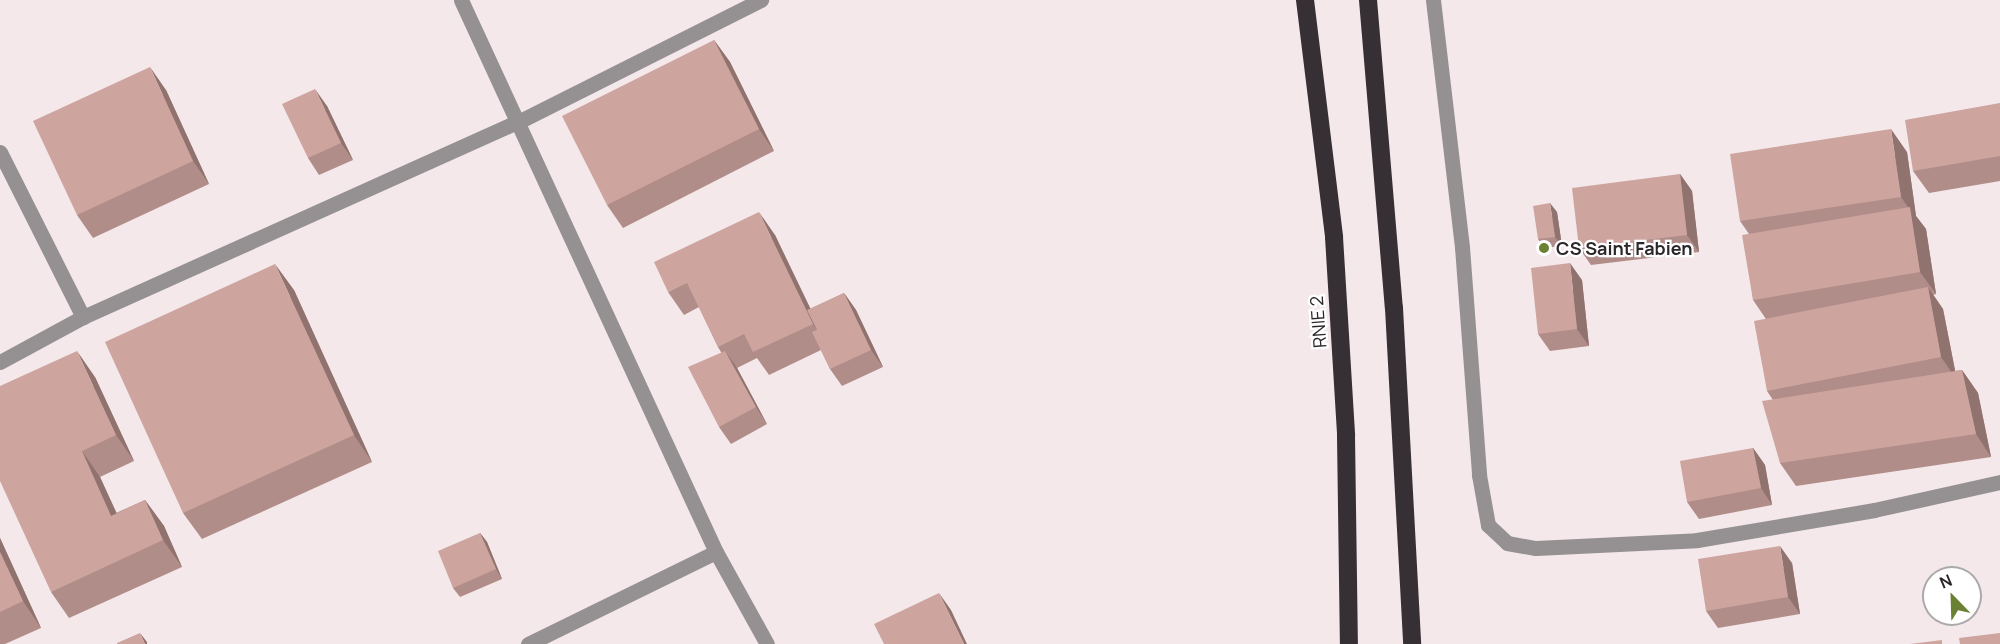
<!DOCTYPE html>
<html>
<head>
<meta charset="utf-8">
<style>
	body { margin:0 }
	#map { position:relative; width:2000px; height:644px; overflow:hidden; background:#f4e8eb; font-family:Manrope,sans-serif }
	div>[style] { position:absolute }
	.street>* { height:15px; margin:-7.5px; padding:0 7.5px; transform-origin:7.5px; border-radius:7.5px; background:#959193 }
	.highway>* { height:18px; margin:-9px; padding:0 9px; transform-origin:9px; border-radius:9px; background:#362f34 }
	.wall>* { inset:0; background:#b18d89 }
	.shaded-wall>* { inset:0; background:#90736f }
	.building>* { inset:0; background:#cea49f }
	.dots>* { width:16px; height:16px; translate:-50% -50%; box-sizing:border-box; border:3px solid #fff; border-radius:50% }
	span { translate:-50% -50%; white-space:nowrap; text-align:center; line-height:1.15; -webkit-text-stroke:4.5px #fff; paint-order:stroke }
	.poi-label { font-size:18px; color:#2c2829; font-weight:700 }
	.left { translate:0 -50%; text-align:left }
	.street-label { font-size:18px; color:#2c2829 }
	.north { position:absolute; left:1922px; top:566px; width:60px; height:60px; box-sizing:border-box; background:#fff; border:2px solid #aba9a9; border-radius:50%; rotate:337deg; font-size:16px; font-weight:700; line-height:24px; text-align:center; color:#2c2829 }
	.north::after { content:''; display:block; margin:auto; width:21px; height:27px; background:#6a8133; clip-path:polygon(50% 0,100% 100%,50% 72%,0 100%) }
</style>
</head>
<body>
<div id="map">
	<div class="street">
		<i style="left:461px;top:0;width:608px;rotate:65.21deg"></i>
		<i style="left:716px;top:552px;width:105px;rotate:61deg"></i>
		<i style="left:1433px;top:0;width:249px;rotate:83.3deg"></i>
		<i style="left:1462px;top:247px;width:229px;rotate:85.7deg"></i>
		<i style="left:1479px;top:475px;width:51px;rotate:79.8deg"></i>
		<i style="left:1488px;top:525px;width:26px;rotate:43deg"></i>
		<i style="left:1507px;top:543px;width:29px;rotate:10deg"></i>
		<i style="left:1536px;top:548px;width:161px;rotate:-2.8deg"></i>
		<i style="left:1697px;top:540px;width:180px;rotate:-9.6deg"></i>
		<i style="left:1874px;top:510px;width:129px;rotate:-12.5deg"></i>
		<i style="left:0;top:152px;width:185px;rotate:63.3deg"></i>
		<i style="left:0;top:362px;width:94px;rotate:-28.5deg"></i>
		<i style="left:83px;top:317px;width:479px;rotate:-24.2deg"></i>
		<i style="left:520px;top:121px;width:270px;rotate:-26.7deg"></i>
		<i style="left:528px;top:644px;width:209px;rotate:-26.1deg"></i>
	</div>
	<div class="highway">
		<i style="left:1305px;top:0;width:239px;rotate:83deg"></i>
		<i style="left:1334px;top:237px;width:199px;rotate:86.5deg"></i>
		<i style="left:1346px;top:436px;width:208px;rotate:89.2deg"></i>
		<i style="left:1368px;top:0;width:309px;rotate:85.2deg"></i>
		<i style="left:1394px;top:308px;width:336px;rotate:86.9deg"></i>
	</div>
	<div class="wall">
		<i style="clip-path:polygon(714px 40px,730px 62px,774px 151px,623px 228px,607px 205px)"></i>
		<i style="clip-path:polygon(166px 90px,209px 184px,93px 238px,77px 215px)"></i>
		<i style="clip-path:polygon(2000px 103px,2000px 181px,1929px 193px,1913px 171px)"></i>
		<i style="clip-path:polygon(327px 106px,353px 160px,319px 175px,308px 158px)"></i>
		<i style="clip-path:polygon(1907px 152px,1916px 216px,1926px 229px,1936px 294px,1933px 295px,1943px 309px,1955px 371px,1962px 370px,1978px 393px,1991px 457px,1796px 486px,1780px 463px,1773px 400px,1767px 391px,1766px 319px,1753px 300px,1749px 234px,1740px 221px)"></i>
		<i style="clip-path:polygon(1680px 174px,1692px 191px,1699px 252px,1591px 265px,1579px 248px)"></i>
		<i style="clip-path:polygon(1557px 212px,1562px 246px,1544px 248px,1538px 239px)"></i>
		<i style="clip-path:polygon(775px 235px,810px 309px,844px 293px,856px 310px,883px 367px,842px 386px,830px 369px,821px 350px,769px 375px,757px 358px,737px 368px,767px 424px,731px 444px,719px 427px,721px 352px,718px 347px,699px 307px,684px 315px,668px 292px)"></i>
		<i style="clip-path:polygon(1582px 280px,1589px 346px,1550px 351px,1538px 334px)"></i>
		<i style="clip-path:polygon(294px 290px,372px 462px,202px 539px,183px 513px)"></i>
		<i style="clip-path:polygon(95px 377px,134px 461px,100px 477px,116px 513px,145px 500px,164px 526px,182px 567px,69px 618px,51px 592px)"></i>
		<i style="clip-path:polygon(1753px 448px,1765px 465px,1772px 505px,1699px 519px,1687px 502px)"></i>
		<i style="clip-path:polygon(480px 533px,487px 542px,502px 579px,460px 597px,453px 588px)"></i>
		<i style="clip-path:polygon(0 538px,41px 628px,5px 644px,0 644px)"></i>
		<i style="clip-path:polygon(1792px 563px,1800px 614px,1718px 628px,1706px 611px)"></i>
	</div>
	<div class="shaded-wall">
		<i style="clip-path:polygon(714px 40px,730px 62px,774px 151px,759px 129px)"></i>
		<i style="clip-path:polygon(150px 67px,166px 90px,209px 184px,193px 161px)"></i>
		<i style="clip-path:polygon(315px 89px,327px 106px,353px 160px,341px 143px)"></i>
		<i style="clip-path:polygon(1891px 129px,1907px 152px,1916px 216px,1926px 229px,1936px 294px,1920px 272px,1910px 210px,1901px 197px)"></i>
		<i style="clip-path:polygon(1680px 174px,1692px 191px,1699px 252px,1687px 235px)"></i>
		<i style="clip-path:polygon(1550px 203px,1557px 212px,1562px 246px,1555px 237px)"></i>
		<i style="clip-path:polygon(759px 212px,775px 235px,829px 347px,813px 324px)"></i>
		<i style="clip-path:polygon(1570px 263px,1582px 280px,1589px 346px,1577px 329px)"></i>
		<i style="clip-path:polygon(275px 264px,294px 290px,372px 462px,354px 435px)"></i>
		<i style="clip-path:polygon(1928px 287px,1943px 309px,1957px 380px,1941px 357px)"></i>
		<i style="clip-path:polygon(844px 293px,856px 310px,883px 367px,871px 350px)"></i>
		<i style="clip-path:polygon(77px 351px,95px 377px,134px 461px,116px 435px)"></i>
		<i style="clip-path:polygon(725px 351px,737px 368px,767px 424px,756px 407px)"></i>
		<i style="clip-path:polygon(1962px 370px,1978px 393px,1991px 457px,1976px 434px)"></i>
		<i style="clip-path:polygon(1753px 448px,1765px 465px,1772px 505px,1761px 488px)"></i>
		<i style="clip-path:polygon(82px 451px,100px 477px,130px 542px,111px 516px)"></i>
		<i style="clip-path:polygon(145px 500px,164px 526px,182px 567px,163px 540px)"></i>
		<i style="clip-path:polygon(480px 533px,487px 542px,502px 579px,496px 569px)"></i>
		<i style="clip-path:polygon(0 538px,41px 628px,23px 601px,0 552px)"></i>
		<i style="clip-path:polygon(1780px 546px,1792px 563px,1800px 614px,1788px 597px)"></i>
		<i style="clip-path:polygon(939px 593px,951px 610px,967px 644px,964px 644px)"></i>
		<i style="clip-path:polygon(140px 633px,147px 642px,147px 644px,145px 644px)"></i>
	</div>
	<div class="building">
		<i style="clip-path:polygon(714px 40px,759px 129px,607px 205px,562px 116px)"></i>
		<i style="clip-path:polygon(150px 67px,193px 161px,77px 215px,33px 121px)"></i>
		<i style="clip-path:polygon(315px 89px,341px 143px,308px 158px,282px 104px)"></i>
		<i style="clip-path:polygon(2000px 103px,2000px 156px,1913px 171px,1905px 120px)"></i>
		<i style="clip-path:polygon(1891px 129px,1901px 197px,1740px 221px,1730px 154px)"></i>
		<i style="clip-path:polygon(1680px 174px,1687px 235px,1579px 248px,1572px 188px)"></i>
		<i style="clip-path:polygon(1550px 203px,1555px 237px,1538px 239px,1533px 206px)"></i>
		<i style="clip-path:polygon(1910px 207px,1920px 272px,1753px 300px,1742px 235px)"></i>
		<i style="clip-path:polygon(759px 212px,813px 324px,753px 352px,744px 334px,718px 347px,687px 283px,668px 292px,654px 262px)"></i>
		<i style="clip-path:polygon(1570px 263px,1577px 329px,1538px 334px,1531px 268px)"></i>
		<i style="clip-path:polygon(275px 264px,354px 435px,183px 513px,105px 342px)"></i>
		<i style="clip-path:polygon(1928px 287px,1941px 357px,1767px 391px,1754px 321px)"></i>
		<i style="clip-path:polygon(844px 293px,871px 350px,830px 369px,812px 332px,817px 330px,807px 310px)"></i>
		<i style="clip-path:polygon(77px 351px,116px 435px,82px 451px,111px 516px,145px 500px,163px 540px,51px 592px,0 481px,0 386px)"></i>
		<i style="clip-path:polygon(725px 351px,756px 407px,719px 427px,688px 367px)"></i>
		<i style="clip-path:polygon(1962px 370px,1976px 434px,1780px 463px,1762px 401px)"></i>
		<i style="clip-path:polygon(1753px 448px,1761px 488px,1687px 502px,1680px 461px)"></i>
		<i style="clip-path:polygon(480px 533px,496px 569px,453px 588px,438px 551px)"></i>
		<i style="clip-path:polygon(1780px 546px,1788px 597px,1706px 611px,1698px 559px)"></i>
		<i style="clip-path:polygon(0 552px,23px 601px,0 612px)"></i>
		<i style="clip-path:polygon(939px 593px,964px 644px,884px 644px,874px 624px)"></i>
		<i style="clip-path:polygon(140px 633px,145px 644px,117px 644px,117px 643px)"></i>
		<i style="clip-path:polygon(2000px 633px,2000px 644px,1960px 644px,1959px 638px)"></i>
		<i style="clip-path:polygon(1942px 640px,1942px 644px,1910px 644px)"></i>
	</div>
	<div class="dots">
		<i style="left:1544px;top:248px;background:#6a8133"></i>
	</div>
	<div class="poi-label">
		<span class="left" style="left:1556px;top:248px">CS Saint Fabien</span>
	</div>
	<div class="street-label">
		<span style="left:1318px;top:322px;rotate:-94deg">RNIE 2</span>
	</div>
	<div class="north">N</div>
</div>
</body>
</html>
